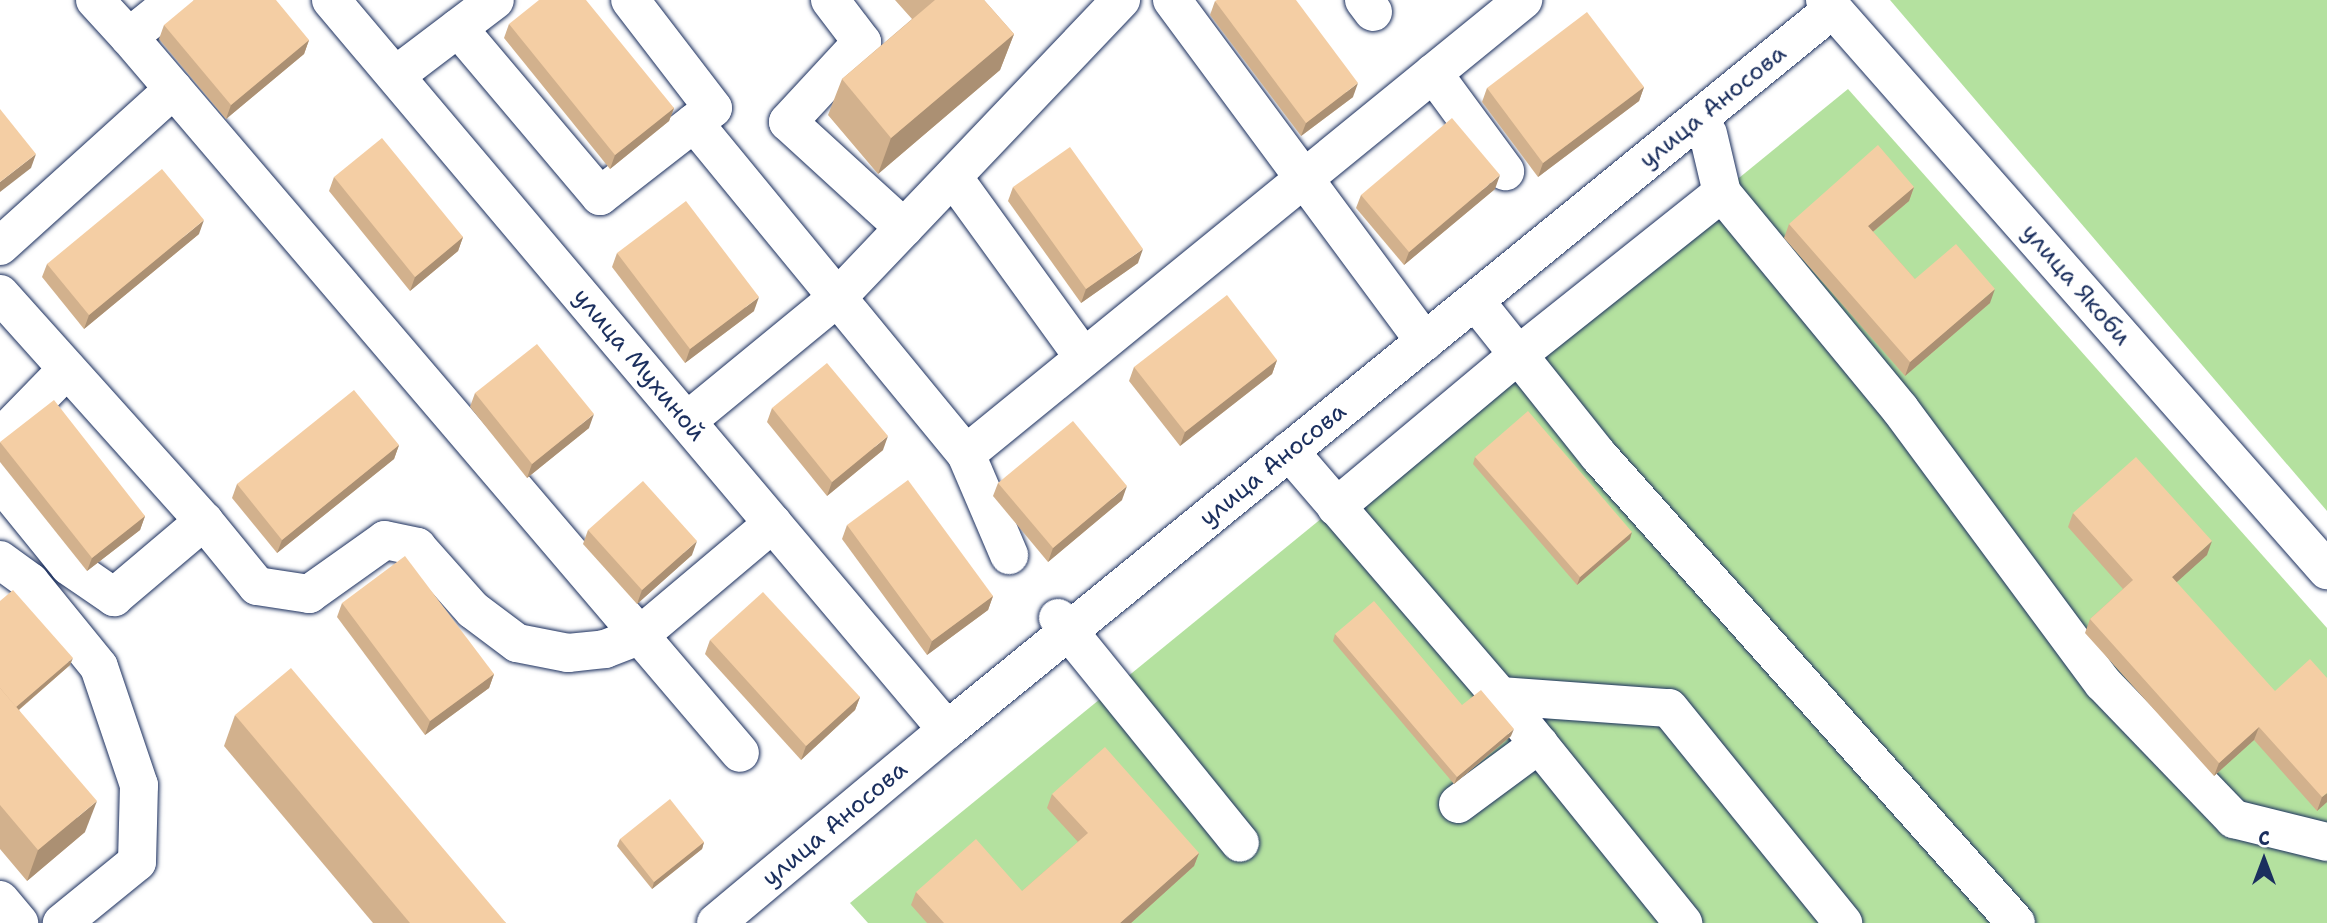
<!DOCTYPE html>
<html>
<head>
<meta charset="utf-8">
<style>
	body { margin:0 }
	#map { position:relative; width:2327px; height:923px; overflow:hidden; background:#fff; font-family:"Shantell Sans",sans-serif }
	div>[style] { position:absolute }
	.green>* { inset:0; background:#b4e19f }
	.roads { filter:drop-shadow(0 0 2px #1b2f5e) drop-shadow(0 0 2px #1b2f5e) }
	.minor>* { height:38px; margin:-19px; padding:0 19px; transform-origin:19px; border-radius:19px; background:#fff }
	.wall>* { inset:0; background:#d2b18d }
	.shaded-wall>* { inset:0; background:#ab9073 }
	.building>* { inset:0; background:#f4cea4 }
	span { translate:-50% -50%; white-space:nowrap; text-align:center; line-height:1.15; -webkit-text-stroke:5px #fff; paint-order:stroke }
	.street-label { font-size:24px; color:#1b2f5e }
	.north { position:absolute; left:2229px; top:825px; width:70px; height:70px; -webkit-text-stroke:5px #fff; paint-order:stroke; rotate:0deg; font-size:19px; font-weight:700; line-height:28px; text-align:center; color:#1b2f5e }
	.north::after { content:''; display:block; margin:auto; width:24px; height:32px; background:#1b2f5e; clip-path:polygon(50% 0,100% 100%,50% 72%,0 100%) }
</style>
</head>
<body>
<div id="map">
	<div class="green">
		<i style="clip-path:polygon(1890px 0,2327px 0,2327px 511px)"></i>
		<i style="clip-path:polygon(1848px 89px,2327px 628px,2327px 923px,868px 923px,850px 903px)"></i>
	</div>
	<div class="roads">
		<div class="minor">
			<i style="left:95px;top:0;width:50px;rotate:47.4deg"></i>
			<i style="left:175px;top:0;width:59px;rotate:141.2deg"></i>
			<i style="left:129px;top:37px;width:941px;rotate:49.52deg"></i>
			<i style="left:331px;top:0;width:955px;rotate:49.84deg"></i>
			<i style="left:830px;top:0;width:53px;rotate:52.7deg"></i>
			<i style="left:862px;top:42px;width:109px;rotate:132.8deg"></i>
			<i style="left:788px;top:122px;width:157px;rotate:42.4deg"></i>
			<i style="left:1172px;top:0;width:425px;rotate:53.5deg"></i>
			<i style="left:1364px;top:0;width:15px;rotate:53deg"></i>
			<i style="left:1825px;top:0;width:760px;rotate:48.63deg"></i>
			<i style="left:458px;top:28px;width:220px;rotate:49.8deg"></i>
			<i style="left:600px;top:196px;width:143px;rotate:-37.9deg"></i>
			<i style="left:713px;top:108px;width:136px;rotate:-127.5deg"></i>
			<i style="left:408px;top:66px;width:109px;rotate:-37.2deg"></i>
			<i style="left:1433px;top:73px;width:122px;rotate:53.7deg"></i>
			<i style="left:694px;top:123px;width:428px;rotate:50.6deg"></i>
			<i style="left:966px;top:454px;width:719px;rotate:-39.18deg"></i>
			<i style="left:953px;top:177px;width:223px;rotate:54.1deg"></i>
			<i style="left:1722px;top:193px;width:280px;rotate:50.5deg"></i>
			<i style="left:1900px;top:409px;width:341px;rotate:53.5deg"></i>
			<i style="left:2103px;top:683px;width:189px;rotate:46.1deg"></i>
			<i style="left:2234px;top:819px;width:96px;rotate:13.9deg"></i>
			<i style="left:0;top:246px;width:234px;rotate:-42.1deg"></i>
			<i style="left:0;top:294px;width:305px;rotate:48.1deg"></i>
			<i style="left:204px;top:521px;width:84px;rotate:50.8deg"></i>
			<i style="left:257px;top:586px;width:53px;rotate:8.7deg"></i>
			<i style="left:309px;top:594px;width:93px;rotate:-35.4deg"></i>
			<i style="left:385px;top:540px;width:33px;rotate:12deg"></i>
			<i style="left:417px;top:547px;width:84px;rotate:48.4deg"></i>
			<i style="left:473px;top:610px;width:55px;rotate:36.9deg"></i>
			<i style="left:517px;top:643px;width:52px;rotate:11.1deg"></i>
			<i style="left:568px;top:653px;width:37px;rotate:-6deg"></i>
			<i style="left:605px;top:649px;width:36px;rotate:-21deg"></i>
			<i style="left:639px;top:636px;width:175px;rotate:-40.1deg"></i>
			<i style="left:1484px;top:312px;width:184px;rotate:51.4deg"></i>
			<i style="left:1599px;top:456px;width:626px;rotate:48.24deg"></i>
			<i style="left:687px;top:421px;width:194px;rotate:-39.4deg"></i>
			<i style="left:837px;top:298px;width:412px;rotate:-46.4deg"></i>
			<i style="left:0;top:438px;width:96px;rotate:-45.8deg"></i>
			<i style="left:1289px;top:451px;width:323px;rotate:49.3deg"></i>
			<i style="left:1500px;top:696px;width:292px;rotate:51.1deg"></i>
			<i style="left:966px;top:454px;width:110px;rotate:66.9deg"></i>
			<i style="left:0;top:481px;width:109px;rotate:50.9deg"></i>
			<i style="left:69px;top:566px;width:55px;rotate:34.6deg"></i>
			<i style="left:114px;top:597px;width:118px;rotate:-40.2deg"></i>
			<i style="left:1336px;top:507px;width:237px;rotate:-39.9deg"></i>
			<i style="left:1518px;top:355px;width:260px;rotate:-38.5deg"></i>
			<i style="left:1722px;top:193px;width:61px;rotate:-103.3deg"></i>
			<i style="left:0;top:560px;width:37px;rotate:36deg"></i>
			<i style="left:30px;top:582px;width:109px;rotate:50.9deg"></i>
			<i style="left:99px;top:667px;width:125px;rotate:71.3deg"></i>
			<i style="left:139px;top:785px;width:77px;rotate:91.5deg"></i>
			<i style="left:137px;top:862px;width:97px;rotate:140.9deg"></i>
			<i style="left:1058px;top:618px;width:289px;rotate:51deg"></i>
			<i style="left:1500px;top:696px;width:169px;rotate:4.1deg"></i>
			<i style="left:1669px;top:708px;width:277px;rotate:51deg"></i>
			<i style="left:1458px;top:804px;width:101px;rotate:-36.5deg"></i>
			<i style="left:0;top:900px;width:30px;rotate:50deg"></i>
			<i style="left:716px;top:923px;width:301px;rotate:-39.9deg"></i>
			<i style="left:947px;top:730px;width:1142px;rotate:-39.14deg"></i>
		</div>
	</div>
	<div class="wall">
		<i style="clip-path:polygon(895px 0,984px 0,1014px 34px,1000px 70px,878px 174px,828px 115px,842px 79px,912px 19px)"></i>
		<i style="clip-path:polygon(1215px 1px,1353px 97px,1301px 136px,1210px 15px)"></i>
		<i style="clip-path:polygon(509px 24px,674px 108px,669px 121px,610px 169px,504px 38px)"></i>
		<i style="clip-path:polygon(164px 25px,309px 40px,304px 54px,226px 119px,159px 39px)"></i>
		<i style="clip-path:polygon(1644px 87px,1639px 101px,1538px 177px,1482px 102px,1487px 88px)"></i>
		<i style="clip-path:polygon(334px 177px,463px 237px,458px 251px,410px 291px,329px 191px)"></i>
		<i style="clip-path:polygon(1013px 187px,1138px 263px,1081px 303px,1008px 201px)"></i>
		<i style="clip-path:polygon(1914px 187px,1909px 201px,1873px 232px,1915px 279px,1990px 303px,1905px 376px,1784px 238px,1789px 224px)"></i>
		<i style="clip-path:polygon(1495px 189px,1404px 265px,1356px 208px,1361px 195px)"></i>
		<i style="clip-path:polygon(199px 234px,84px 329px,42px 277px,47px 264px)"></i>
		<i style="clip-path:polygon(617px 253px,754px 311px,685px 363px,612px 267px)"></i>
		<i style="clip-path:polygon(1277px 360px,1272px 374px,1180px 446px,1129px 381px,1134px 367px)"></i>
		<i style="clip-path:polygon(475px 393px,589px 428px,527px 478px,470px 407px)"></i>
		<i style="clip-path:polygon(772px 408px,883px 450px,827px 496px,767px 422px)"></i>
		<i style="clip-path:polygon(0 442px,145px 516px,140px 530px,87px 571px,0 462px)"></i>
		<i style="clip-path:polygon(399px 445px,394px 459px,277px 553px,232px 498px,237px 484px)"></i>
		<i style="clip-path:polygon(1475px 457px,1630px 539px,1577px 585px,1473px 464px)"></i>
		<i style="clip-path:polygon(998px 483px,1122px 500px,1048px 562px,993px 496px)"></i>
		<i style="clip-path:polygon(2073px 513px,2207px 555px,2176px 582px,2327px 802px,2317px 811px,2254px 740px,2214px 776px,2085px 633px,2090px 619px,2123px 589px,2068px 527px)"></i>
		<i style="clip-path:polygon(847px 525px,993px 596px,988px 610px,927px 655px,842px 539px)"></i>
		<i style="clip-path:polygon(588px 530px,692px 555px,637px 604px,583px 544px)"></i>
		<i style="clip-path:polygon(0 601px,70px 665px,19px 710px,85px 832px,27px 881px,0 849px)"></i>
		<i style="clip-path:polygon(342px 603px,494px 674px,489px 688px,425px 735px,337px 617px)"></i>
		<i style="clip-path:polygon(1335px 634px,1462px 705px,1511px 736px,1454px 784px,1333px 641px)"></i>
		<i style="clip-path:polygon(710px 640px,860px 697px,855px 710px,801px 760px,705px 654px)"></i>
		<i style="clip-path:polygon(235px 715px,506px 923px,373px 923px,224px 746px)"></i>
		<i style="clip-path:polygon(1052px 794px,1199px 853px,1194px 866px,1131px 923px,927px 923px,911px 905px,916px 892px,1022px 891px,1078px 842px,1047px 808px)"></i>
		<i style="clip-path:polygon(620px 839px,704px 842px,702px 849px,652px 889px,617px 846px)"></i>
	</div>
	<div class="shaded-wall">
		<i style="clip-path:polygon(1014px 34px,1000px 70px,878px 174px,891px 138px)"></i>
		<i style="clip-path:polygon(309px 40px,304px 54px,226px 119px,231px 105px)"></i>
		<i style="clip-path:polygon(1358px 83px,1353px 97px,1301px 136px,1306px 123px)"></i>
		<i style="clip-path:polygon(1644px 87px,1639px 101px,1538px 177px,1543px 163px)"></i>
		<i style="clip-path:polygon(674px 108px,669px 121px,610px 169px,615px 155px)"></i>
		<i style="clip-path:polygon(36px 154px,31px 168px,0 192px,0 182px)"></i>
		<i style="clip-path:polygon(1500px 175px,1495px 189px,1404px 265px,1409px 252px)"></i>
		<i style="clip-path:polygon(1914px 187px,1909px 201px,1863px 240px,1868px 226px)"></i>
		<i style="clip-path:polygon(204px 220px,199px 234px,84px 329px,89px 315px)"></i>
		<i style="clip-path:polygon(463px 237px,458px 251px,410px 291px,415px 277px)"></i>
		<i style="clip-path:polygon(1143px 249px,1138px 263px,1081px 303px,1086px 289px)"></i>
		<i style="clip-path:polygon(1995px 289px,1990px 303px,1905px 376px,1910px 362px)"></i>
		<i style="clip-path:polygon(759px 297px,754px 311px,685px 363px,690px 349px)"></i>
		<i style="clip-path:polygon(1277px 360px,1272px 374px,1180px 446px,1185px 432px)"></i>
		<i style="clip-path:polygon(594px 414px,589px 428px,527px 478px,532px 464px)"></i>
		<i style="clip-path:polygon(888px 436px,883px 450px,827px 496px,832px 482px)"></i>
		<i style="clip-path:polygon(399px 445px,394px 459px,277px 553px,282px 540px)"></i>
		<i style="clip-path:polygon(1127px 486px,1122px 500px,1048px 562px,1053px 548px)"></i>
		<i style="clip-path:polygon(145px 516px,140px 530px,87px 571px,92px 558px)"></i>
		<i style="clip-path:polygon(1632px 532px,1630px 539px,1577px 585px,1580px 577px)"></i>
		<i style="clip-path:polygon(697px 541px,692px 555px,637px 604px,642px 590px)"></i>
		<i style="clip-path:polygon(2212px 541px,2207px 555px,2167px 591px,2172px 577px)"></i>
		<i style="clip-path:polygon(993px 596px,988px 610px,927px 655px,932px 641px)"></i>
		<i style="clip-path:polygon(73px 658px,70px 665px,0 726px,1px 720px)"></i>
		<i style="clip-path:polygon(494px 674px,489px 688px,425px 735px,430px 721px)"></i>
		<i style="clip-path:polygon(860px 697px,855px 710px,801px 760px,806px 746px)"></i>
		<i style="clip-path:polygon(2259px 727px,2254px 740px,2214px 776px,2219px 763px)"></i>
		<i style="clip-path:polygon(1514px 729px,1511px 736px,1454px 784px,1457px 777px)"></i>
		<i style="clip-path:polygon(2327px 793px,2327px 802px,2317px 811px,2322px 797px)"></i>
		<i style="clip-path:polygon(97px 801px,85px 832px,27px 881px,38px 850px)"></i>
		<i style="clip-path:polygon(704px 842px,702px 849px,652px 889px,654px 882px)"></i>
		<i style="clip-path:polygon(1199px 853px,1194px 866px,1131px 923px,1120px 923px)"></i>
	</div>
	<div class="building">
		<i style="clip-path:polygon(194px 0,276px 0,309px 40px,231px 105px,164px 25px)"></i>
		<i style="clip-path:polygon(539px 0,586px 0,674px 108px,615px 155px,509px 24px)"></i>
		<i style="clip-path:polygon(935px 0,984px 0,1014px 34px,891px 138px,842px 79px)"></i>
		<i style="clip-path:polygon(1217px 0,1296px 0,1358px 83px,1306px 123px,1215px 1px)"></i>
		<i style="clip-path:polygon(1587px 12px,1644px 87px,1543px 163px,1487px 88px)"></i>
		<i style="clip-path:polygon(0 109px,36px 154px,0 182px)"></i>
		<i style="clip-path:polygon(1452px 118px,1500px 175px,1409px 252px,1361px 195px)"></i>
		<i style="clip-path:polygon(382px 138px,463px 237px,415px 277px,334px 177px)"></i>
		<i style="clip-path:polygon(1878px 145px,1914px 187px,1868px 226px,1915px 279px,1956px 244px,1995px 289px,1910px 362px,1789px 224px)"></i>
		<i style="clip-path:polygon(1070px 147px,1143px 249px,1086px 289px,1013px 187px)"></i>
		<i style="clip-path:polygon(162px 169px,204px 220px,89px 315px,47px 264px)"></i>
		<i style="clip-path:polygon(686px 201px,759px 297px,690px 349px,617px 253px)"></i>
		<i style="clip-path:polygon(1227px 295px,1277px 360px,1185px 432px,1134px 367px)"></i>
		<i style="clip-path:polygon(537px 344px,594px 414px,532px 464px,475px 393px)"></i>
		<i style="clip-path:polygon(827px 363px,888px 436px,832px 482px,772px 408px)"></i>
		<i style="clip-path:polygon(354px 390px,399px 445px,282px 540px,237px 484px)"></i>
		<i style="clip-path:polygon(54px 400px,145px 516px,92px 558px,0 442px)"></i>
		<i style="clip-path:polygon(1528px 411px,1632px 532px,1580px 577px,1475px 457px)"></i>
		<i style="clip-path:polygon(1073px 421px,1127px 486px,1053px 548px,998px 483px)"></i>
		<i style="clip-path:polygon(2136px 457px,2212px 541px,2172px 577px,2275px 691px,2310px 659px,2327px 678px,2327px 793px,2322px 797px,2259px 727px,2219px 763px,2090px 619px,2133px 580px,2073px 513px)"></i>
		<i style="clip-path:polygon(908px 480px,993px 596px,932px 641px,847px 525px)"></i>
		<i style="clip-path:polygon(643px 481px,697px 541px,642px 590px,588px 530px)"></i>
		<i style="clip-path:polygon(405px 556px,494px 674px,430px 721px,342px 603px)"></i>
		<i style="clip-path:polygon(13px 590px,73px 658px,16px 707px,0 688px,0 601px)"></i>
		<i style="clip-path:polygon(763px 592px,860px 697px,806px 746px,710px 640px)"></i>
		<i style="clip-path:polygon(1374px 601px,1462px 705px,1481px 690px,1514px 729px,1457px 777px,1335px 634px)"></i>
		<i style="clip-path:polygon(291px 668px,506px 923px,410px 923px,235px 715px)"></i>
		<i style="clip-path:polygon(0 688px,97px 801px,38px 850px,0 805px)"></i>
		<i style="clip-path:polygon(1105px 747px,1199px 853px,1120px 923px,944px 923px,916px 892px,976px 839px,1022px 891px,1088px 833px,1052px 794px)"></i>
		<i style="clip-path:polygon(670px 799px,704px 842px,654px 882px,620px 839px)"></i>
	</div>
	<div class="street-label">
		<span style="left:1713px;top:107px;rotate:-39deg">улица Аносова</span>
		<span style="left:2076px;top:285px;rotate:49deg">улица Якоби</span>
		<span style="left:639px;top:365px;rotate:50deg">улица Мухиной</span>
		<span style="left:1273px;top:465px;rotate:-39deg">улица Аносова</span>
		<span style="left:835px;top:824px;rotate:-40deg">улица Аносова</span>
	</div>
	<div class="north">С</div>
</div>
</body>
</html>
